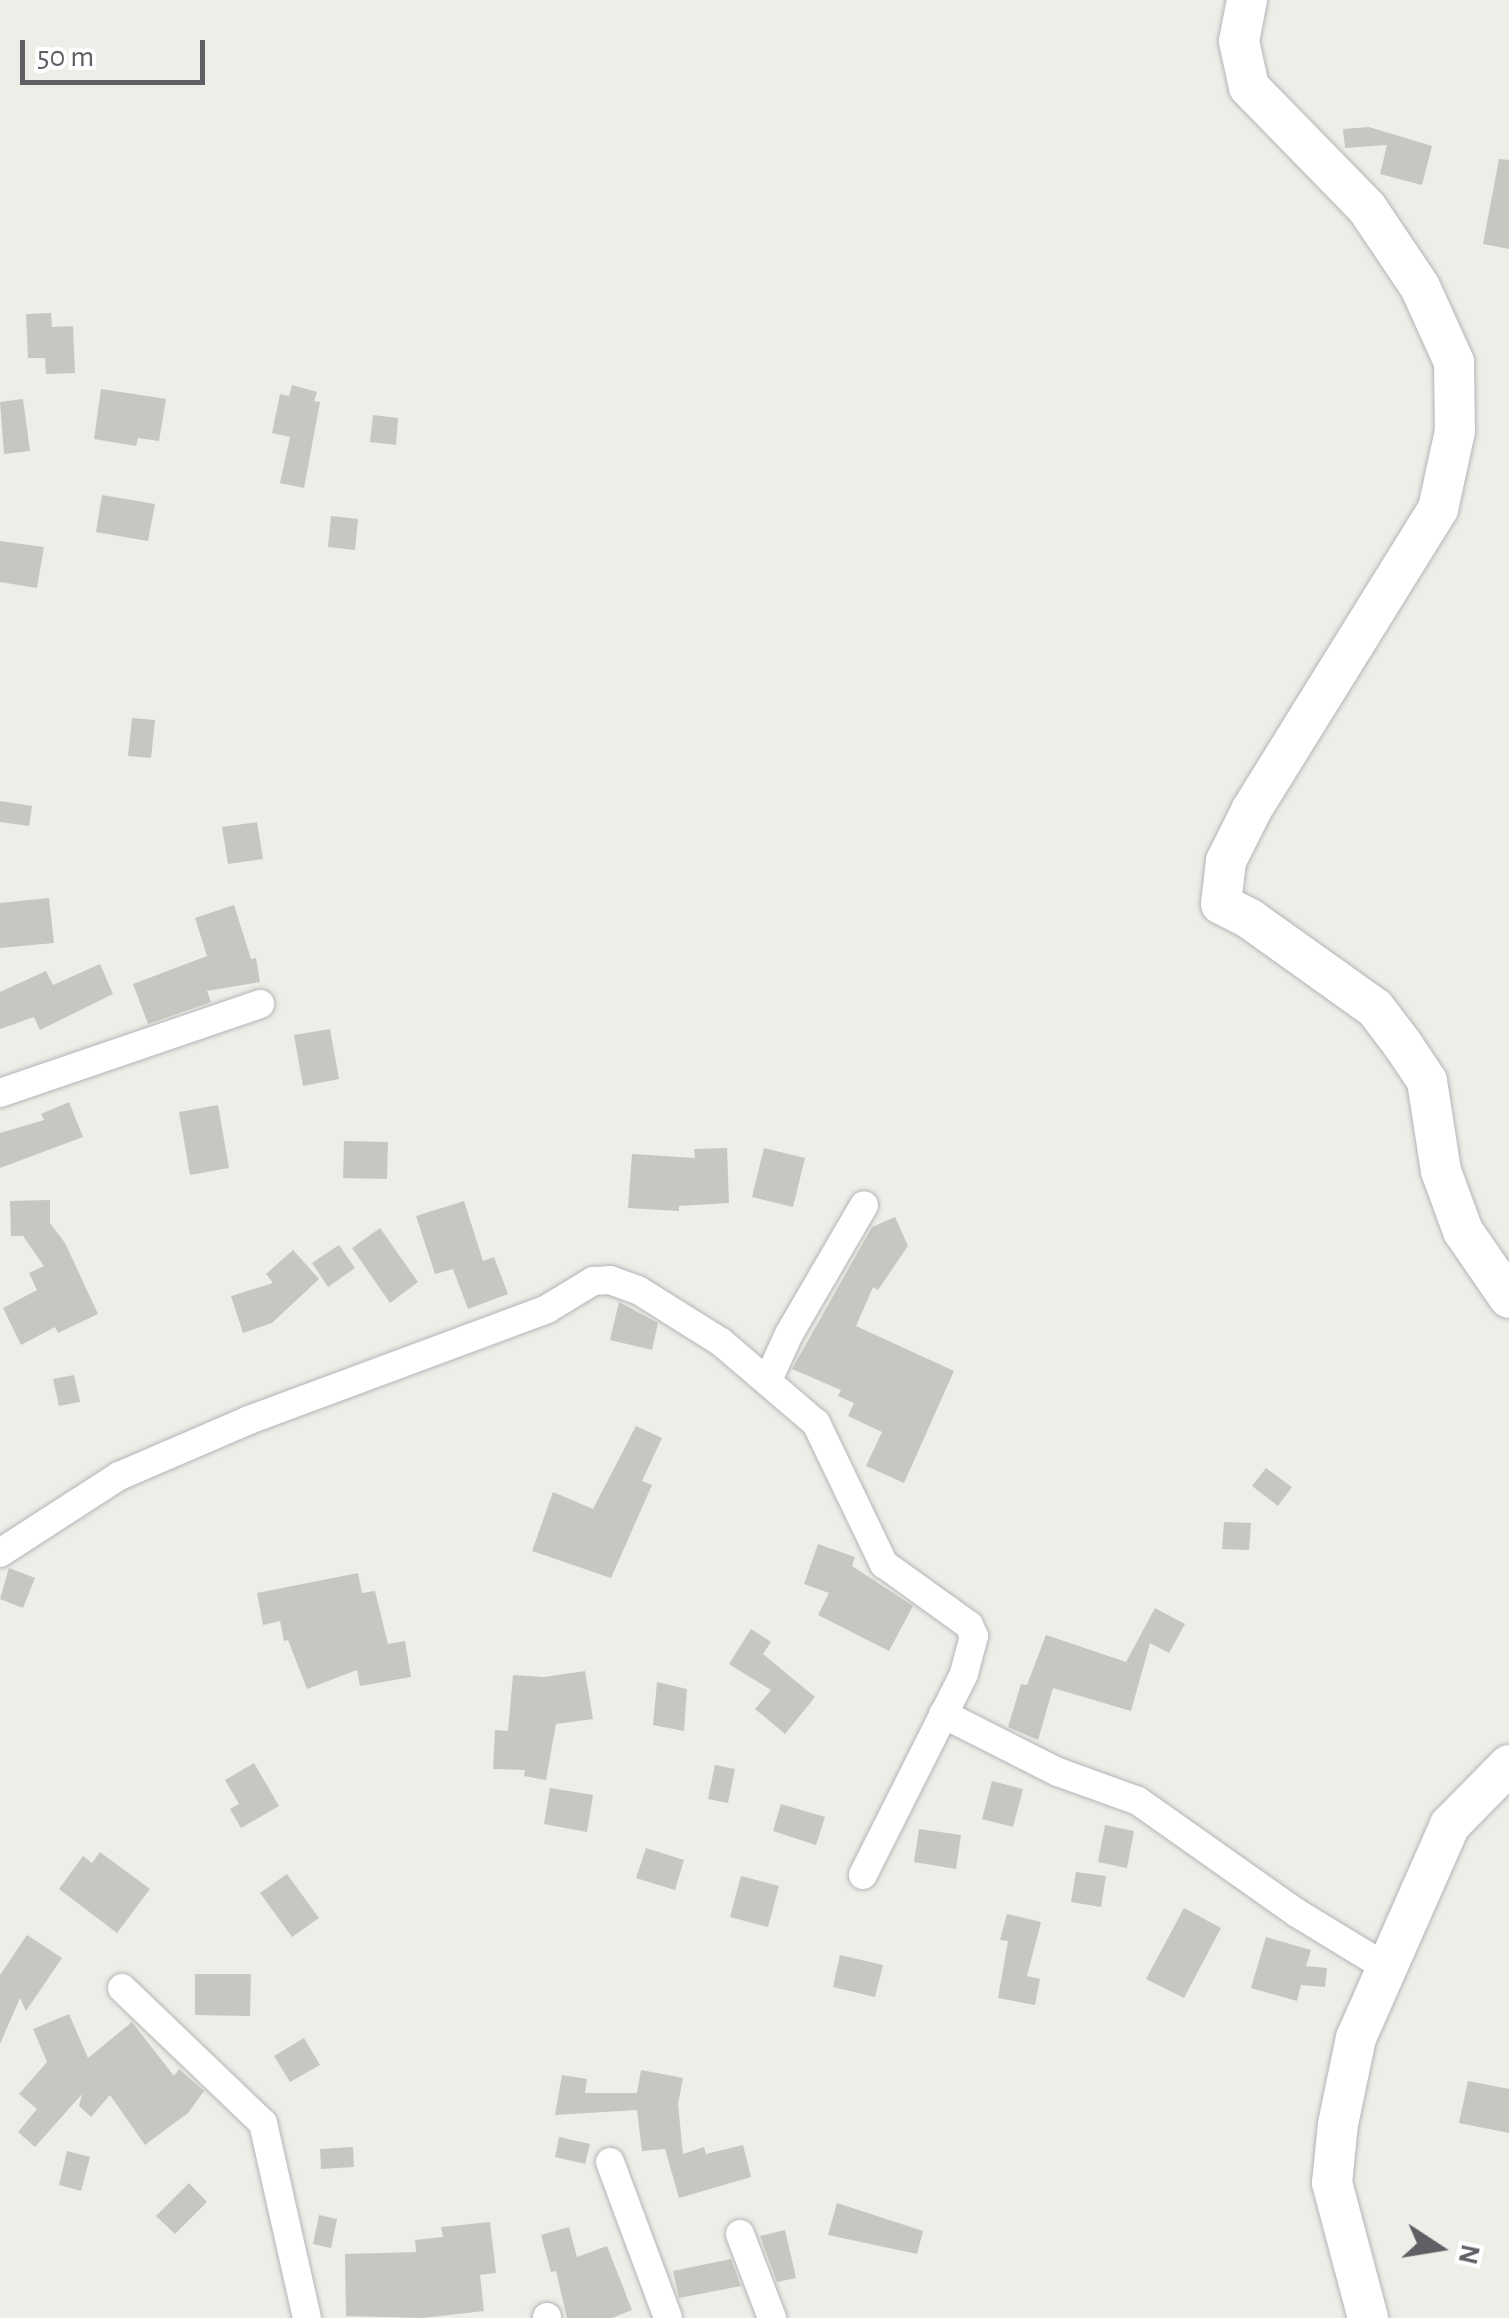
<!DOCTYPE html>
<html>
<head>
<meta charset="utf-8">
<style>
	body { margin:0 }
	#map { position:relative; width:1509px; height:2318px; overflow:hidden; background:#eeede7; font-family:"Alegreya Sans",sans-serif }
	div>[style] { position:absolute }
	.building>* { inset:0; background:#c7c7c1 }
	.roads { filter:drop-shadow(0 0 2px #b4b5b9) drop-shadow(0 0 2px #b4b5b9) }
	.street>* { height:28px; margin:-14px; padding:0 14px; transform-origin:14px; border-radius:14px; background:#fff }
	.secondary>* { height:40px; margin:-20px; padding:0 20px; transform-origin:20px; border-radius:20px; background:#fff }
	span { translate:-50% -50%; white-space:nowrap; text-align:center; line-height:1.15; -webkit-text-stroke:8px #fff; paint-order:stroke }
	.north { position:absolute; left:1389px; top:2198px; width:100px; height:100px; -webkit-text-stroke:8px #fff; paint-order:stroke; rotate:102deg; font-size:28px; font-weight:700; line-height:40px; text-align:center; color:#5e6065 }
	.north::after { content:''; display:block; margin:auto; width:35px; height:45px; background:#5e6065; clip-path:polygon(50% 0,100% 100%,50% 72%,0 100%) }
	.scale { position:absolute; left:20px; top:40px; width:185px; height:45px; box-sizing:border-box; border:5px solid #5e6065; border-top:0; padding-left:12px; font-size:30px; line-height:35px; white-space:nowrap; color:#5e6065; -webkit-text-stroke:8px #fff; paint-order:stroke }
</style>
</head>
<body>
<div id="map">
	<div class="building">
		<i style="clip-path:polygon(1369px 127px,1432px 146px,1422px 185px,1380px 174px,1387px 145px,1345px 148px,1343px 129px)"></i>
		<i style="clip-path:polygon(1499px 159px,1509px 160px,1509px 249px,1483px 244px)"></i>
		<i style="clip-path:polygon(51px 313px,52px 327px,73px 326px,75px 373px,46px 374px,45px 358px,28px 358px,26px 314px)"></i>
		<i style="clip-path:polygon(292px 385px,317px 392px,314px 401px,320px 402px,304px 488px,280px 483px,290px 437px,272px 433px,280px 394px,289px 396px)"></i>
		<i style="clip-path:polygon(101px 389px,166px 399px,159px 441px,138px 438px,136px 446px,94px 439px)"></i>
		<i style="clip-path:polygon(23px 399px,30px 451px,4px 454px,0 402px)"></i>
		<i style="clip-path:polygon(373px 415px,398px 418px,396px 445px,370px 442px)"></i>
		<i style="clip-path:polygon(102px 495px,155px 504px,148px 541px,96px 532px)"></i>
		<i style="clip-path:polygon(331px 516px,358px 519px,355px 550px,328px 547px)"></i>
		<i style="clip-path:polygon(0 541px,44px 547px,37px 588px,0 582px)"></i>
		<i style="clip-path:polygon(132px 718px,155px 720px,151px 758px,128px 756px)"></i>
		<i style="clip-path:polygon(0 801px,32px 806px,29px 826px,0 822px)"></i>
		<i style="clip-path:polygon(257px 822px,263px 859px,228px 864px,222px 827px)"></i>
		<i style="clip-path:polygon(49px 898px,54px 943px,0 948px,0 903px)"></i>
		<i style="clip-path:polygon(234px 905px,251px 959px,256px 958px,260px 982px,207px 991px,211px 1002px,148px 1024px,133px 984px,207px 956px,195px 918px)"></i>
		<i style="clip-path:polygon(100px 964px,113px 994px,40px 1030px,34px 1017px,0 1029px,0 992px,46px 971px,53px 985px)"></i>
		<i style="clip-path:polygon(330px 1029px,339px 1079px,303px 1086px,294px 1035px)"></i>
		<i style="clip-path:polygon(69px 1102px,83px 1137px,0 1168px,0 1133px,44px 1120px,41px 1114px)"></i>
		<i style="clip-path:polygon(218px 1105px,229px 1168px,190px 1175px,179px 1112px)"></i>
		<i style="clip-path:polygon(344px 1141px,388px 1142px,387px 1179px,343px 1178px)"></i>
		<i style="clip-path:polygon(727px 1148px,729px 1203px,679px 1206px,679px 1211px,628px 1208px,632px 1154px,695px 1158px,694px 1149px)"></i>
		<i style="clip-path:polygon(764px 1148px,805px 1158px,793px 1207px,752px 1197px)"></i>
		<i style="clip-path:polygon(50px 1200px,50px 1223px,65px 1243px,98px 1314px,58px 1333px,55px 1327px,21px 1345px,3px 1308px,37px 1290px,29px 1273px,44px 1266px,23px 1236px,11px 1236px,10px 1201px)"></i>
		<i style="clip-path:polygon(464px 1201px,483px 1261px,494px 1257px,508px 1294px,468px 1309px,453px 1269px,435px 1274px,416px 1216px)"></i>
		<i style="clip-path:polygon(895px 1217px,908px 1246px,878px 1290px,873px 1287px,856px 1326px,954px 1371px,904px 1483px,866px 1466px,882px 1432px,848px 1416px,854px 1403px,838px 1396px,841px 1390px,792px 1369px,872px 1227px)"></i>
		<i style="clip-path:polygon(380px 1228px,418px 1282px,390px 1303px,352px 1248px)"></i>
		<i style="clip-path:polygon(339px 1245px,355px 1268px,328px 1287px,312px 1263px)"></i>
		<i style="clip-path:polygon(293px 1250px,319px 1279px,272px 1323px,243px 1333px,231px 1296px,273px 1283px,266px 1274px)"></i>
		<i style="clip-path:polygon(619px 1302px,658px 1323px,652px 1350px,610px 1340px)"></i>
		<i style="clip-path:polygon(74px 1375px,80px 1402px,59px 1406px,53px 1379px)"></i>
		<i style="clip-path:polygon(636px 1426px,662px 1438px,642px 1481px,652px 1485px,611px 1578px,532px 1551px,553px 1492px,593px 1509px)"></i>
		<i style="clip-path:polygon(1266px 1468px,1292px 1487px,1278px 1506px,1252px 1486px)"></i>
		<i style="clip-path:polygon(1224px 1522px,1251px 1523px,1249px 1550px,1222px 1549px)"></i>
		<i style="clip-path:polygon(818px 1544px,855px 1557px,852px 1566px,913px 1606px,889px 1651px,818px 1615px,829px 1593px,804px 1584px)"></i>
		<i style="clip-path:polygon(9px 1568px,35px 1578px,23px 1608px,0 1599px)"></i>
		<i style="clip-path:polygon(358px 1573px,362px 1593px,375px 1591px,388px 1644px,405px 1641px,411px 1677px,360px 1686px,357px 1670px,307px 1689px,288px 1640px,284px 1641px,280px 1621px,263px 1625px,257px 1593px)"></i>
		<i style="clip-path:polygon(1155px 1608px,1185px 1624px,1169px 1653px,1150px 1643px,1131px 1711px,1053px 1688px,1038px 1740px,1008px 1727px,1021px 1684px,1027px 1685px,1046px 1635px,1126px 1662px)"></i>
		<i style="clip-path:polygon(751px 1629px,771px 1642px,763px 1654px,815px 1697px,785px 1734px,755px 1709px,771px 1690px,729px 1664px)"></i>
		<i style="clip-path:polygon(585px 1671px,593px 1719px,556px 1724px,546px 1780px,524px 1776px,525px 1770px,493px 1769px,495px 1730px,508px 1731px,513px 1675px,544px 1677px)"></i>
		<i style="clip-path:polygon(657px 1682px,687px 1689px,684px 1731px,653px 1725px)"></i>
		<i style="clip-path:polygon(254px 1763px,279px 1806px,241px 1828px,230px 1809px,239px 1804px,225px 1780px)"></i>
		<i style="clip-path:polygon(715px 1765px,735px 1769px,728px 1803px,708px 1799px)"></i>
		<i style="clip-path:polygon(992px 1781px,1023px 1789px,1013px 1827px,982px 1819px)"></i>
		<i style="clip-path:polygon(550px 1788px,593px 1795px,587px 1832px,544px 1824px)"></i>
		<i style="clip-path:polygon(781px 1804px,825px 1817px,816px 1845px,773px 1831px)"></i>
		<i style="clip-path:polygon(1105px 1825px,1134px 1831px,1127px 1868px,1098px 1862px)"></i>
		<i style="clip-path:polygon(919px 1829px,961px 1835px,956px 1869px,914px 1862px)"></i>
		<i style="clip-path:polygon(646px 1848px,684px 1860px,675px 1890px,636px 1878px)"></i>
		<i style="clip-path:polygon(100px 1852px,150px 1889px,117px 1933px,59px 1889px,83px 1856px,92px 1863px)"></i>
		<i style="clip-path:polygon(1076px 1872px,1106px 1876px,1101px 1907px,1071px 1902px)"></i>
		<i style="clip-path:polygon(287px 1874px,319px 1918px,292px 1937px,260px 1893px)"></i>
		<i style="clip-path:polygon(741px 1876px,779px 1886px,768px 1927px,730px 1917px)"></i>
		<i style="clip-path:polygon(1184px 1908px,1221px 1928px,1184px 1998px,1146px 1979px)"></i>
		<i style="clip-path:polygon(1007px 1914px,1041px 1922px,1027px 1976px,1040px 1979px,1035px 2005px,998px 1998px,1008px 1941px,1000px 1940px)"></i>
		<i style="clip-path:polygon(27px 1935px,62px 1958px,26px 2011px,20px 1998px,0 2044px,0 1975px)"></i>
		<i style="clip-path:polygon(1266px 1937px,1311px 1950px,1306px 1966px,1327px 1968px,1325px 1987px,1301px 1985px,1297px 2001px,1251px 1988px)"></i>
		<i style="clip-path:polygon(840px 1955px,883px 1965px,875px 1997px,833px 1987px)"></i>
		<i style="clip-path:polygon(195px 1974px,251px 1974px,250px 2016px,195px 2015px)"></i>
		<i style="clip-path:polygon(69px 2014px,88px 2058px,132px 2022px,174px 2076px,179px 2069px,204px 2091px,188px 2113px,145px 2145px,110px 2095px,91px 2117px,79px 2106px,82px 2094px,35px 2147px,18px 2132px,37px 2109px,19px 2094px,47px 2062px,33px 2029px)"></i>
		<i style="clip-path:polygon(304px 2038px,320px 2065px,290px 2082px,274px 2056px)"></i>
		<i style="clip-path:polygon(641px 2070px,683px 2078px,678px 2104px,683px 2154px,704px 2147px,706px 2154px,743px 2145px,751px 2177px,679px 2198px,665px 2149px,642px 2151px,637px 2110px,555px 2115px,562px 2075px,587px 2079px,585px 2093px,637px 2093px)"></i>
		<i style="clip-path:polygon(1468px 2081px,1509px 2089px,1509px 2133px,1459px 2123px)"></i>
		<i style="clip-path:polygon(559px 2137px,590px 2144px,585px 2164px,555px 2157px)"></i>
		<i style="clip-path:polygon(353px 2147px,354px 2167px,321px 2169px,320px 2149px)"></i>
		<i style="clip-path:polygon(67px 2151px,90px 2157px,81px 2191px,59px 2185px)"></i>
		<i style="clip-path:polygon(189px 2183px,207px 2202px,175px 2234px,156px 2216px)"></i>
		<i style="clip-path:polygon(837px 2203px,923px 2231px,917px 2254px,828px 2235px)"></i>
		<i style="clip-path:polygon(319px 2215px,337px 2219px,331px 2248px,313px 2244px)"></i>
		<i style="clip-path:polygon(490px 2222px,496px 2273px,480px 2275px,484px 2311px,423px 2318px,346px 2316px,345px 2254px,416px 2252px,415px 2240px,443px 2237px,441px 2227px)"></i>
		<i style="clip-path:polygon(569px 2227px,577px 2257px,607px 2246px,632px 2310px,612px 2318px,567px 2318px,556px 2271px,551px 2272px,541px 2235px)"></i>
		<i style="clip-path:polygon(785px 2230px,796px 2278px,777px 2282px,760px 2236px)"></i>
		<i style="clip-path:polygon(731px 2259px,741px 2286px,679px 2298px,673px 2271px)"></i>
	</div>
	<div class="roads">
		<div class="street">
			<i style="left:0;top:1093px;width:275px;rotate:-18.9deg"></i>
			<i style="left:768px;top:1380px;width:51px;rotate:-65.5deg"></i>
			<i style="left:789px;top:1334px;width:149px;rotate:-59.8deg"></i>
			<i style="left:0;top:1553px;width:142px;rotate:-32.9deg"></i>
			<i style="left:119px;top:1476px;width:142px;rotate:-23.3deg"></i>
			<i style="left:249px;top:1420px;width:318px;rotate:-20.4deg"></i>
			<i style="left:547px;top:1309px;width:54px;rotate:-31.3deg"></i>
			<i style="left:593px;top:1281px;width:17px;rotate:-3deg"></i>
			<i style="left:610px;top:1280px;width:30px;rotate:20deg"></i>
			<i style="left:638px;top:1290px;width:98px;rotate:32.1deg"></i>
			<i style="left:721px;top:1342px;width:125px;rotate:40.5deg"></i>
			<i style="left:816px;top:1423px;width:157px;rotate:64.3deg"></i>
			<i style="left:884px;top:1564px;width:105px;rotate:35.7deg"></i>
			<i style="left:969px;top:1625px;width:12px;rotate:66deg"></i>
			<i style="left:974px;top:1636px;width:39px;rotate:105deg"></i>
			<i style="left:964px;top:1674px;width:225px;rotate:116.7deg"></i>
			<i style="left:943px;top:1714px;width:129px;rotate:26.8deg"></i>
			<i style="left:1058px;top:1772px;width:85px;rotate:19.9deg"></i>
			<i style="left:1138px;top:1801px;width:194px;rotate:35.2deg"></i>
			<i style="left:1297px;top:1913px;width:105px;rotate:31.4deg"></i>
			<i style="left:122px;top:1988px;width:195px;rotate:43.8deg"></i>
			<i style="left:263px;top:2123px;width:200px;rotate:77.3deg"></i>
			<i style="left:610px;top:2162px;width:166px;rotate:69.6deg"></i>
			<i style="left:740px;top:2234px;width:90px;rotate:69.1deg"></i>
			<i style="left:547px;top:2317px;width:1px;rotate:90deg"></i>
		</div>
		<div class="secondary">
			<i style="left:1247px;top:0;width:42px;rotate:101deg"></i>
			<i style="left:1239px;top:41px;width:47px;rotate:77.7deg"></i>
			<i style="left:1249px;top:87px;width:169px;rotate:45.7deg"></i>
			<i style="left:1367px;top:208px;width:95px;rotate:56.1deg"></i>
			<i style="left:1420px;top:287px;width:82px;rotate:65.6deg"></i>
			<i style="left:1454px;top:362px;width:69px;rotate:89.2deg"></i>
			<i style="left:1455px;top:431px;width:80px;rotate:102.3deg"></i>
			<i style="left:1438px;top:509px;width:353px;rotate:121.8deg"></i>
			<i style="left:1252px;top:809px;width:58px;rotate:116.6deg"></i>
			<i style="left:1226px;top:861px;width:43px;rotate:96.6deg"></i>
			<i style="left:1221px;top:904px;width:33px;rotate:27deg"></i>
			<i style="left:1250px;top:919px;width:153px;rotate:35.5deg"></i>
			<i style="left:1375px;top:1008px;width:46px;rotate:52.9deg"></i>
			<i style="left:1403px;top:1045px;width:43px;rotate:56.3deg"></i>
			<i style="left:1427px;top:1081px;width:91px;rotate:81.2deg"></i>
			<i style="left:1441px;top:1171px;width:64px;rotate:69.9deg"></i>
			<i style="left:1463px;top:1231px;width:81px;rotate:55.5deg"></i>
			<i style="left:1368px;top:2318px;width:140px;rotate:-104.9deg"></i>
			<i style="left:1332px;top:2183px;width:59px;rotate:-84.2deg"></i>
			<i style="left:1338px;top:2124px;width:88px;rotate:-78.2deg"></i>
			<i style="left:1356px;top:2038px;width:233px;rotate:-66.2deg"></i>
			<i style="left:1450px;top:1825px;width:84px;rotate:-45.5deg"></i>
		</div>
	</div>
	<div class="north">N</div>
	<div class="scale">50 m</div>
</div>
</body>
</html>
